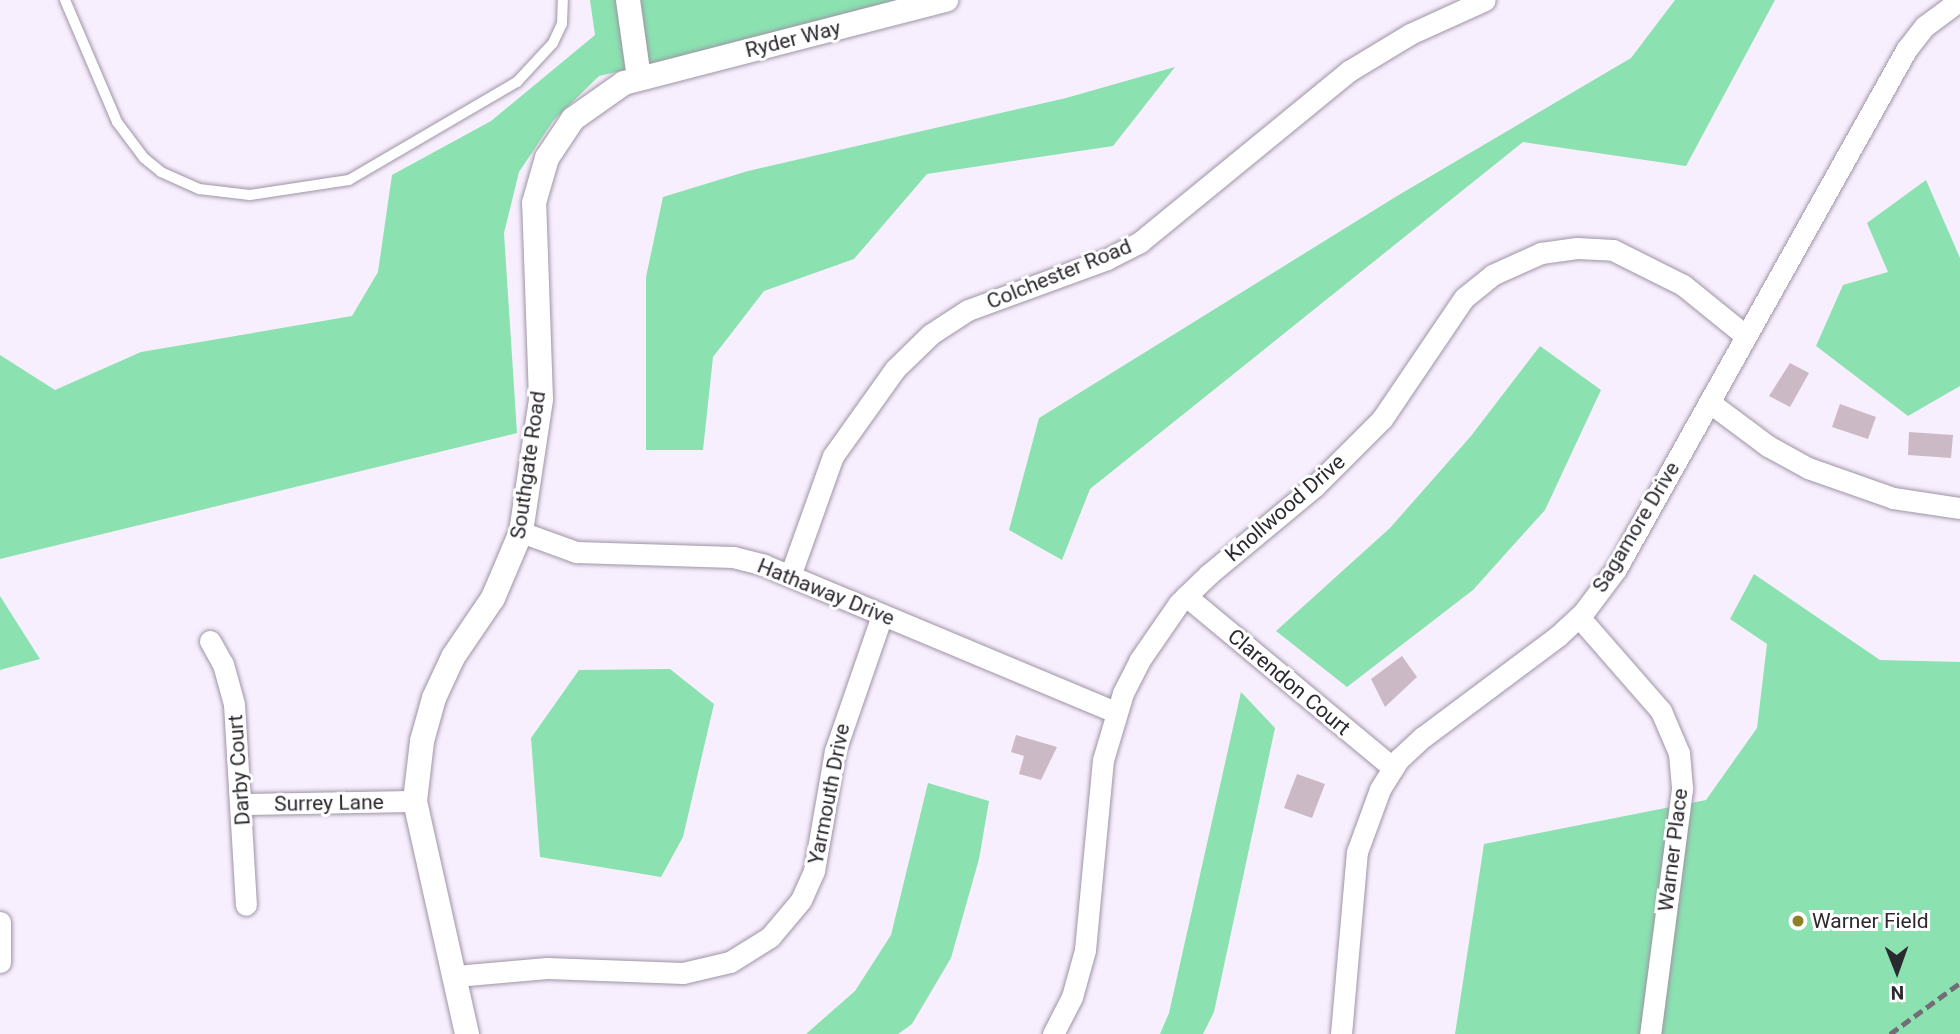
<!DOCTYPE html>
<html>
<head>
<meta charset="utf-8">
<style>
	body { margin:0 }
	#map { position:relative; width:1960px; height:1034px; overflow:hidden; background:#f8effe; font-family:Roboto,sans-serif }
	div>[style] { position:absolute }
	.green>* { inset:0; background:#8be1b0 }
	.building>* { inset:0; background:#ccb9c6 }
	.roads { filter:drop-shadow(0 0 2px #9e94a5) drop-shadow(0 0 2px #9e94a5) }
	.service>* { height:10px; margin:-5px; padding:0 5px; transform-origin:5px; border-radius:5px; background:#fff }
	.minor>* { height:21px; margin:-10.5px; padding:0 10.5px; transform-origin:10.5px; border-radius:10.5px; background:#fff }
	.tertiary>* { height:24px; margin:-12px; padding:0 12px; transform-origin:12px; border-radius:12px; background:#fff }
	.rail>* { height:5px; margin-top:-2.5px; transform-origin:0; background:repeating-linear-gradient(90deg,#726d77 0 10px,transparent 0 15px) }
	.dots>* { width:19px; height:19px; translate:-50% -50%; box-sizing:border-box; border:4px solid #fff; border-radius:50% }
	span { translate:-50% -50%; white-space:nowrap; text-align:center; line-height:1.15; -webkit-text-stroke:6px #fff; paint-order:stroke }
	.street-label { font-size:21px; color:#2c282f }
	.poi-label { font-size:21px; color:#2c282f }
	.left { translate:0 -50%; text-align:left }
	.north { position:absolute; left:1862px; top:936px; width:70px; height:70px; -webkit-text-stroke:5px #fff; paint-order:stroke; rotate:179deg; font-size:19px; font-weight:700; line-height:28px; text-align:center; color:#2c282f }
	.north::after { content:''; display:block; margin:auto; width:24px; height:32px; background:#2c282f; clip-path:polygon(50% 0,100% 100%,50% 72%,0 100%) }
</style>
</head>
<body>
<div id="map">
	<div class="green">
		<i style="clip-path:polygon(590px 0,925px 0,599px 76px,553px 121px,519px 172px,504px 233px,517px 433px,0 559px,0 355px,55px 390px,141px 352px,352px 316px,378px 272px,392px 175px,491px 121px,595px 35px)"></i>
		<i style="clip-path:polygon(1675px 0,1775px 0,1686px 166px,1523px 142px,1090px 489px,1062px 560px,1009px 530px,1039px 418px,1397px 196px,1631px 58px)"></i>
		<i style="clip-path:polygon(1175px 67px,1113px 146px,927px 174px,854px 259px,764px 291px,713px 357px,703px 450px,646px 450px,646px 277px,663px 197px,748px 171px,1066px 98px)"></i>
		<i style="clip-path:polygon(1926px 180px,1960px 258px,1960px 386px,1908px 416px,1816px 346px,1843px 285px,1888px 272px,1867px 223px)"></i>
		<i style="clip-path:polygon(1540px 346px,1601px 390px,1545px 510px,1473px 590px,1347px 687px,1276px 631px,1390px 528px,1471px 436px)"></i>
		<i style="clip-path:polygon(1754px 574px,1880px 660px,1960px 662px,1960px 1034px,1455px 1034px,1484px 844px,1706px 800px,1757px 728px,1767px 644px,1730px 619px)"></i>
		<i style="clip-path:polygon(0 596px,40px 659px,0 670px)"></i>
		<i style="clip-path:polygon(670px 669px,714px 704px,683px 837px,661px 877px,540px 857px,531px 738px,579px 670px)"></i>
		<i style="clip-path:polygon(1241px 692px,1275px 728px,1214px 1012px,1203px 1034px,1160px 1034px,1169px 1013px)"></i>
		<i style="clip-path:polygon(928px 783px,989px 801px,979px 859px,951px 958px,912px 1024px,898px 1034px,806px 1034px,855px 991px,891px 935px)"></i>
	</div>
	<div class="building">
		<i style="clip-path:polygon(1790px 363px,1809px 373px,1790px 407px,1769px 396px)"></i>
		<i style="clip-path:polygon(1840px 404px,1876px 417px,1868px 439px,1832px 427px)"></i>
		<i style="clip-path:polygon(1909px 432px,1953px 435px,1951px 458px,1908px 455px)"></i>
		<i style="clip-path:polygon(1402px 656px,1417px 677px,1385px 707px,1371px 679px)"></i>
		<i style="clip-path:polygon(1016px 735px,1057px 747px,1041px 780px,1019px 774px,1024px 756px,1011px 752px)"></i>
		<i style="clip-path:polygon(1297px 774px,1325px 784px,1312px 818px,1284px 808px)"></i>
	</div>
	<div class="roads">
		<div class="service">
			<i style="left:65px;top:0;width:133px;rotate:66.9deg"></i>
			<i style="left:117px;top:122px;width:45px;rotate:53.1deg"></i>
			<i style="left:144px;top:158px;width:22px;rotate:39deg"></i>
			<i style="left:161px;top:172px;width:42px;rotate:24.1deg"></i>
			<i style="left:199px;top:189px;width:51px;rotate:6.7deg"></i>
			<i style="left:250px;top:195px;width:100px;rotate:-8.6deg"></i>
			<i style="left:349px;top:180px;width:194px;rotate:-30.3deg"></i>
			<i style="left:517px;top:82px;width:53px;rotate:-47.3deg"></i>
			<i style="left:553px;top:43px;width:21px;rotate:-65deg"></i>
			<i style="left:562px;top:24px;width:24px;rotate:-88deg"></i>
		</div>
		<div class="minor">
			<i style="left:1709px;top:402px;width:74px;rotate:36.7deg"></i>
			<i style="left:1768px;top:446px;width:46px;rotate:28.8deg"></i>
			<i style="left:1808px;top:468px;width:90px;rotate:19.4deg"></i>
			<i style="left:1893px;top:498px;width:68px;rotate:8.5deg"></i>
			<i style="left:521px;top:532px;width:59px;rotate:20deg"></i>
			<i style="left:576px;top:552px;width:157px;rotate:1.8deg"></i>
			<i style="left:733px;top:557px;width:32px;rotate:14deg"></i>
			<i style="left:764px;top:565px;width:381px;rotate:22.7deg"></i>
			<i style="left:790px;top:576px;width:127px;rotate:-70.3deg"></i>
			<i style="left:833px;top:456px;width:107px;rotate:-54.5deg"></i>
			<i style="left:895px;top:369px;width:50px;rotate:-44.2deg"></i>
			<i style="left:931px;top:334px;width:44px;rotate:-33deg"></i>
			<i style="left:968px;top:310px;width:148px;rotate:-20.1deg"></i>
			<i style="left:1107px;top:259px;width:37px;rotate:-27deg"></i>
			<i style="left:1140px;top:242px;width:270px;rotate:-39.3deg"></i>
			<i style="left:1349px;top:71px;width:71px;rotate:-31.2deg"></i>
			<i style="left:1410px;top:34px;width:82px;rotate:-24.4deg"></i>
			<i style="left:1186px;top:596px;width:269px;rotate:39.7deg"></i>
			<i style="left:1579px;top:617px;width:125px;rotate:48.9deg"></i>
			<i style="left:1661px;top:711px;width:46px;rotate:66.8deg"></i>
			<i style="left:1679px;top:753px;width:36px;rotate:85deg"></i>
			<i style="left:1682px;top:789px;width:247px;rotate:97.4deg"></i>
			<i style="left:210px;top:641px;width:26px;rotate:61deg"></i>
			<i style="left:223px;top:664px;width:41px;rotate:74.6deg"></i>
			<i style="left:234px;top:704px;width:201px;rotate:86.6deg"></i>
			<i style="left:243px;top:804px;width:172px;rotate:-1deg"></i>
			<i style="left:0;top:922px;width:40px;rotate:90deg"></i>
			<i style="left:456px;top:976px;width:91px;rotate:-5deg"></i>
			<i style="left:547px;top:968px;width:136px;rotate:2.1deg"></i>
			<i style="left:683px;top:973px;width:48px;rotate:-13.2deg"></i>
			<i style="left:730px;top:962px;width:47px;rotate:-32deg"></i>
			<i style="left:770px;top:937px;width:48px;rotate:-50deg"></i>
			<i style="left:801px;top:900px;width:32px;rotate:-66deg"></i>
			<i style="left:814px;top:871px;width:122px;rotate:-80.1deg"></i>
			<i style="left:835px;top:751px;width:144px;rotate:-70.9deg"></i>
			<i style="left:1053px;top:1034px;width:42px;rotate:-62.8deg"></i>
			<i style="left:1072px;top:997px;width:49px;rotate:-74.5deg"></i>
			<i style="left:1085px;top:950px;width:191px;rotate:-84.6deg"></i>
			<i style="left:1103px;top:760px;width:70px;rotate:-73.4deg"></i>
			<i style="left:1123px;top:693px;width:36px;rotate:-63deg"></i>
			<i style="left:1139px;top:661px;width:70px;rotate:-55.4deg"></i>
			<i style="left:1179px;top:603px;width:42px;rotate:-44deg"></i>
			<i style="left:1209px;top:574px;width:138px;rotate:-39.7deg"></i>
			<i style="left:1315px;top:486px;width:95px;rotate:-45deg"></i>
			<i style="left:1382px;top:419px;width:146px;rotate:-55.9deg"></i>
			<i style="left:1464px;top:298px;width:36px;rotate:-39deg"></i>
			<i style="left:1492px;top:275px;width:54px;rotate:-24.2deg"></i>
			<i style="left:1541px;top:253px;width:36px;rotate:-8deg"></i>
			<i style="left:1577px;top:248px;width:36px;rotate:3deg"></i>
			<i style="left:1613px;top:250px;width:78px;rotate:26.6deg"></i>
			<i style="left:1683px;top:285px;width:81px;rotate:39deg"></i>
			<i style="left:1341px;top:1034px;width:183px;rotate:-85deg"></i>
			<i style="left:1357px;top:852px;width:67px;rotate:-69.9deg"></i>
			<i style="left:1380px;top:789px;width:36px;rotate:-58deg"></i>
			<i style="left:1399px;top:759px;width:33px;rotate:-43deg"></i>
			<i style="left:1423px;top:737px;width:169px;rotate:-36.8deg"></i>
			<i style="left:1558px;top:636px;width:34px;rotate:-43deg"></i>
			<i style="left:1583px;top:613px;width:55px;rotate:-53.1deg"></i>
			<i style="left:1616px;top:569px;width:595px;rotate:-60.8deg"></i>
			<i style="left:1906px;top:50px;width:31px;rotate:-52deg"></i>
			<i style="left:1925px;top:26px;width:44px;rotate:-36.6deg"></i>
		</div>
		<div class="tertiary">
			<i style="left:628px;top:0;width:79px;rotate:82deg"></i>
			<i style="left:467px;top:1034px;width:239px;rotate:-102.6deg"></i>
			<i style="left:415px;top:801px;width:60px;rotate:-83.3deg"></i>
			<i style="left:422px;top:741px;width:45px;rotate:-74.4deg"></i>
			<i style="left:434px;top:698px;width:45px;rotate:-65.1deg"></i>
			<i style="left:453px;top:657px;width:71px;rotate:-55.9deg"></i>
			<i style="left:493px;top:598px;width:72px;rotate:-67deg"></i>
			<i style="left:521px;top:532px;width:134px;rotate:-81.4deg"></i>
			<i style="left:541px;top:399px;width:196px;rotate:-92deg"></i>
			<i style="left:534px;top:203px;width:47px;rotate:-73.9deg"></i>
			<i style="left:547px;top:158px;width:47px;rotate:-56.3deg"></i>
			<i style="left:573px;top:119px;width:62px;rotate:-35.2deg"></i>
			<i style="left:624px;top:83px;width:333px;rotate:-14.5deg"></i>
		</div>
	</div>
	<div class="rail">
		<i style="left:1890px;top:1034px;width:87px;rotate:-36.1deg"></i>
	</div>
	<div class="dots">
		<i style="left:1798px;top:921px;background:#8d8027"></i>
	</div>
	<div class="street-label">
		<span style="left:793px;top:39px;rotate:-14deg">Ryder Way</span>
		<span style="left:1059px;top:274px;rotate:-22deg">Colchester Road</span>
		<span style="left:528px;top:465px;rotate:-82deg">Southgate Road</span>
		<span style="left:1285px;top:508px;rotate:-41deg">Knollwood Drive</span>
		<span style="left:1636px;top:527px;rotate:-59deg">Sagamore Drive</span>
		<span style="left:826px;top:592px;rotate:22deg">Hathaway Drive</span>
		<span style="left:1289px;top:682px;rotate:40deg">Clarendon Court</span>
		<span style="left:239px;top:770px;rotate:-94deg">Darby Court</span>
		<span style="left:829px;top:794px;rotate:-79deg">Yarmouth Drive</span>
		<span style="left:329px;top:803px;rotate:-1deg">Surrey Lane</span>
		<span style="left:1673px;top:850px;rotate:-83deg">Warner Place</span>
	</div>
	<div class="poi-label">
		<span class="left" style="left:1812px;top:921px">Warner Field</span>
	</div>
	<div class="north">N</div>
</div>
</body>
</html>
